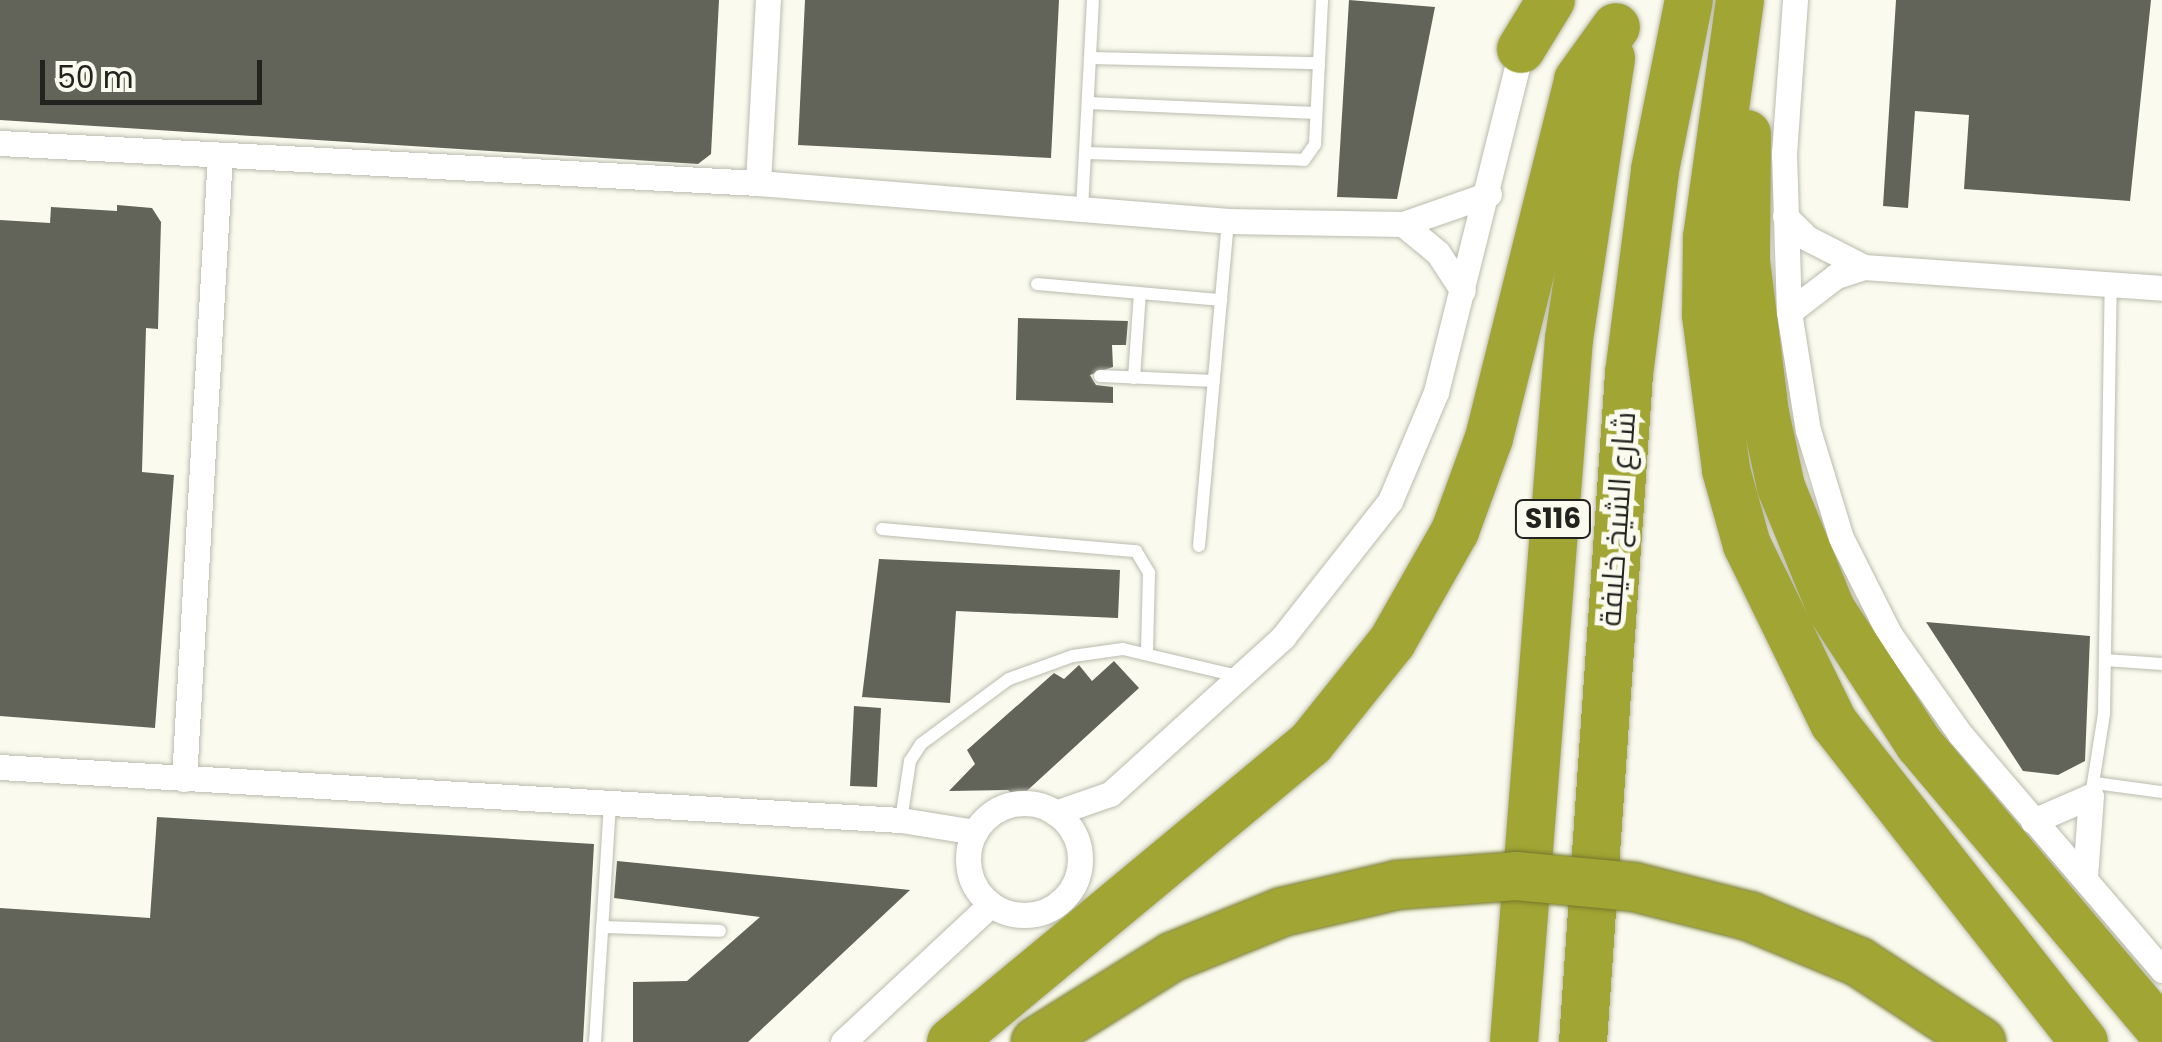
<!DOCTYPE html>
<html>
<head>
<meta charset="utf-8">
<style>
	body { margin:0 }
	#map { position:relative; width:2162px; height:1042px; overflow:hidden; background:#fafbee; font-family:Poppins,Cairo,sans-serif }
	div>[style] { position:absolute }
	.building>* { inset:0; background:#636459 }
	.roads { filter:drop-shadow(0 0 2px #babbae) drop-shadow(0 0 2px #babbae) }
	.lane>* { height:12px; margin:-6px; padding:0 6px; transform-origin:6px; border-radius:6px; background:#fff }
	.street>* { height:25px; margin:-12.5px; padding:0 12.5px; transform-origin:12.5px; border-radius:12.5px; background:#fff }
	.street>.ring { margin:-12.5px; padding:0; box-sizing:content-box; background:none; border:25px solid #fff; border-radius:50% }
	.highway>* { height:48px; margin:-24px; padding:0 24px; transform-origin:24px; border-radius:24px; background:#a1a533 }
	.bridges { filter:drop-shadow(0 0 2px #75782c) drop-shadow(0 0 2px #75782c) }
	.highway-bridge>* { height:48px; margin:-24px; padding:0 24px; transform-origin:24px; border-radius:24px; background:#a1a533 }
	span { translate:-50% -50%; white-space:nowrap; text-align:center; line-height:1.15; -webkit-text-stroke:10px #fafbee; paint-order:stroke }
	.shield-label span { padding:2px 8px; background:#fafbee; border:2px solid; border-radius:8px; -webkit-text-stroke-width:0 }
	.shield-label { font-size:28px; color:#22231e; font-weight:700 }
	.street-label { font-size:30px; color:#22231e }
	.scale { position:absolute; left:40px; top:60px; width:222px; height:45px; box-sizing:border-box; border:5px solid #22231e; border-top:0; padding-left:12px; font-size:30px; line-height:35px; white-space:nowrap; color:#22231e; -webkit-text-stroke:8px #fafbee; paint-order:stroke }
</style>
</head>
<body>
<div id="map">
	<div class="building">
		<i style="clip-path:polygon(0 0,719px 0,711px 154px,698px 164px,0 120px)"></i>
		<i style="clip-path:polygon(805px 0,1059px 0,1051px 158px,798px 145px)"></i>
		<i style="clip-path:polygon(1349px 0,1435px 7px,1397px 199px,1337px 197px)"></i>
		<i style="clip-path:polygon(1896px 0,2151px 0,2130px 201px,1964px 189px,1969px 115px,1915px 111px,1908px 208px,1883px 206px)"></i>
		<i style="clip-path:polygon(117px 205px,152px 208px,161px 222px,158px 329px,146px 328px,142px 472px,174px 475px,155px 728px,0 716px,0 220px,50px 223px,51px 207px,117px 211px)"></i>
		<i style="clip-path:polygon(1018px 318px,1128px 321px,1126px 345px,1112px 345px,1113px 367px,1090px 375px,1096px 385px,1113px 387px,1113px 403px,1016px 400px)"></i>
		<i style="clip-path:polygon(879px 559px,1120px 570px,1118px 618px,956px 611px,950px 703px,862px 697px)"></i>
		<i style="clip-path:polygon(1926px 622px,2090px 636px,2085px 761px,2058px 775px,2023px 771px)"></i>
		<i style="clip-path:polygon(1114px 661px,1139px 688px,1018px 799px,1008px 790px,949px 791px,975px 764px,967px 750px,1054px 673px,1064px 679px,1079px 665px,1092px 681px)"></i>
		<i style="clip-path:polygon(854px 706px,881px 708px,877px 787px,850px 786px)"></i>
		<i style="clip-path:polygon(157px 817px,594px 844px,583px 1042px,0 1042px,0 908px,150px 918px)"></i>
		<i style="clip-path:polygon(617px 861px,872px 886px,910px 890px,748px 1042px,633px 1042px,633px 982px,687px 981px,760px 917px,614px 898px)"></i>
	</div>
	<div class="roads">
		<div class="lane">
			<i style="left:1090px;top:58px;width:229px;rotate:1.3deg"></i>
			<i style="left:1088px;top:103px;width:228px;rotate:2.5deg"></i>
			<i style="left:1086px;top:153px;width:218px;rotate:1.8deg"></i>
			<i style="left:1304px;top:160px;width:19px;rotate:-55deg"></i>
			<i style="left:1315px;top:144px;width:144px;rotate:-87.2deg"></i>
			<i style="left:1082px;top:209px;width:209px;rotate:-87deg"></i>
			<i style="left:1037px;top:284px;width:185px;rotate:5deg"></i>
			<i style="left:1100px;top:376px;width:114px;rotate:2.5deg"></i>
			<i style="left:1134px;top:378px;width:85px;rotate:-86deg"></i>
			<i style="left:882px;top:529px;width:255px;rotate:5deg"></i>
			<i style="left:1136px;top:551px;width:26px;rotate:59deg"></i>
			<i style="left:1149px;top:573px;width:77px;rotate:91.5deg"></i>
			<i style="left:1199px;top:546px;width:326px;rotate:-84.9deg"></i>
			<i style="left:2105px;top:660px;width:57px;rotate:4deg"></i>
			<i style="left:2095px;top:783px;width:68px;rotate:7.7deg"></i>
			<i style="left:2091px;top:796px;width:83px;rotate:-81deg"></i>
			<i style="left:2104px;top:714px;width:430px;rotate:-89.1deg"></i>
			<i style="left:901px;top:820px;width:60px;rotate:-81.3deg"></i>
			<i style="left:910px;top:761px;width:20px;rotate:-57deg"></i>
			<i style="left:921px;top:744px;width:109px;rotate:-36.5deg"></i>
			<i style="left:1009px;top:679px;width:68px;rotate:-19.8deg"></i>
			<i style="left:1073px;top:656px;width:50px;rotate:-8deg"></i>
			<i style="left:1123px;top:649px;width:117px;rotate:13.3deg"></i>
			<i style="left:602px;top:927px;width:118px;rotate:1.9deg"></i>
			<i style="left:595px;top:1042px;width:236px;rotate:-86.4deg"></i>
		</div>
		<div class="street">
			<i style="left:1795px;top:0;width:154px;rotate:94.1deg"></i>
			<i style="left:1784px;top:154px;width:158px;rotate:88.2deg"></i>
			<i style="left:1789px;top:312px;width:120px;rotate:80.9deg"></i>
			<i style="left:1808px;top:430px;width:113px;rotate:73deg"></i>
			<i style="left:1841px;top:538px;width:109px;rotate:63.2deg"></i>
			<i style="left:1890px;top:635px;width:121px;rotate:54.7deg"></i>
			<i style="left:1960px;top:734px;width:311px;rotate:49.4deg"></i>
			<i style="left:0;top:143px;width:759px;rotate:3.02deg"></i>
			<i style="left:758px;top:183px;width:472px;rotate:4.6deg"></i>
			<i style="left:1228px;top:221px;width:175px;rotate:1deg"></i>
			<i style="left:1403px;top:224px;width:91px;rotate:-19.2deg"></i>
			<i style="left:758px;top:183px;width:183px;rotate:-86.9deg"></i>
			<i style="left:1785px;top:216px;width:31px;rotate:45deg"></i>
			<i style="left:1807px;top:238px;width:64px;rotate:27deg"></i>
			<i style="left:1864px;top:267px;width:299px;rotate:4deg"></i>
			<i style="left:1403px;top:224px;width:45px;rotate:39.6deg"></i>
			<i style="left:1438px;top:253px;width:45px;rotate:56.7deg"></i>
			<i style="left:1789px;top:312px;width:59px;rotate:-37.5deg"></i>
			<i style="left:1836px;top:276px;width:29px;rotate:-18deg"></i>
			<i style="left:0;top:767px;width:903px;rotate:3.37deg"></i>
			<i style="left:901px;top:820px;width:75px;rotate:9.2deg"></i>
			<i style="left:184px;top:779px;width:625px;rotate:-86.7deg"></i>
			<i class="ring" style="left:968px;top:803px;width:87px;height:87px"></i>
			<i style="left:1055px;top:813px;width:58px;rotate:-19.1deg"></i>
			<i style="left:1110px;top:794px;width:234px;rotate:-42.2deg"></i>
			<i style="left:1283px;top:637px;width:173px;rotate:-51.8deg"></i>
			<i style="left:1390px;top:501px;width:118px;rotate:-67.1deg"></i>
			<i style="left:1436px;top:392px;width:364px;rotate:-76deg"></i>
			<i style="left:2033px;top:821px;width:63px;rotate:-23.3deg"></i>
			<i style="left:2085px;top:877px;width:81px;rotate:-85.8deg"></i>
			<i style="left:843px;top:1042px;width:202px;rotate:-43deg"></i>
		</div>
		<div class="highway">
			<i style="left:1740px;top:0;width:239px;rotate:97.9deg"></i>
			<i style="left:1707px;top:237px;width:78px;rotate:90.7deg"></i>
			<i style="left:1706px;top:315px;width:156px;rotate:82.6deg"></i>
			<i style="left:1726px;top:470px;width:78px;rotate:74.4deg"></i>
			<i style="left:1747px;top:545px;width:198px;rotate:64deg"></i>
			<i style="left:1834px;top:723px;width:405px;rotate:51.9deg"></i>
			<i style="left:1521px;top:49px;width:57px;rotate:-58.5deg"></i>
			<i style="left:1747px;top:134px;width:127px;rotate:90.5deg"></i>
			<i style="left:1746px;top:261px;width:153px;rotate:82.9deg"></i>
			<i style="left:1765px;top:413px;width:76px;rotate:77.8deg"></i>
			<i style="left:1781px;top:487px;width:132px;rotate:67.7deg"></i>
			<i style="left:1831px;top:609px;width:161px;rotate:56.9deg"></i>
			<i style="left:1919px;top:744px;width:377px;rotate:49.8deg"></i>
			<i style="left:951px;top:1042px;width:468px;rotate:-39.7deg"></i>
			<i style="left:1311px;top:743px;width:129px;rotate:-51.3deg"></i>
			<i style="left:1392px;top:642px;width:128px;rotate:-60.4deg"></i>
			<i style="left:1455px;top:531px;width:99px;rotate:-69.9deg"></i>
			<i style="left:1489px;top:438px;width:369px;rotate:-76deg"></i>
			<i style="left:1578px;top:80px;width:65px;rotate:-54.4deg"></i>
			<i style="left:1514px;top:1042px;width:705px;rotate:-85.53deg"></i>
			<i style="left:1569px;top:339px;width:284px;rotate:-81.5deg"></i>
			<i style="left:1583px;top:1042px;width:670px;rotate:-86.06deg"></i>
			<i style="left:1629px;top:374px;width:206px;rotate:-82.7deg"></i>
			<i style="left:1655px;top:170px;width:173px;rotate:-78.7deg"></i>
		</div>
	</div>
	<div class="bridges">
		<div class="highway-bridge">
			<i style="left:1036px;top:1042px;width:160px;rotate:-32deg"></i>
			<i style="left:1172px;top:957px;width:119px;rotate:-22.2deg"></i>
			<i style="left:1282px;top:912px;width:118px;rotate:-13.2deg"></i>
			<i style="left:1397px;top:885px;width:119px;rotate:-4.3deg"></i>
			<i style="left:1516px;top:876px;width:119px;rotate:5.3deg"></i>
			<i style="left:1634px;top:887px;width:119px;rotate:14.2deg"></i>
			<i style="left:1749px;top:916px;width:119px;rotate:22.7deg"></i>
			<i style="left:1859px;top:962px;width:146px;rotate:33.3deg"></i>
		</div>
	</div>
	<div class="shield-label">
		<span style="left:1553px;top:519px">S116</span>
	</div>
	<div class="street-label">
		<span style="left:1618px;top:519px;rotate:-86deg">شارع الشيخ خليفة</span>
	</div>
	<div class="scale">50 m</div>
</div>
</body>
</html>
